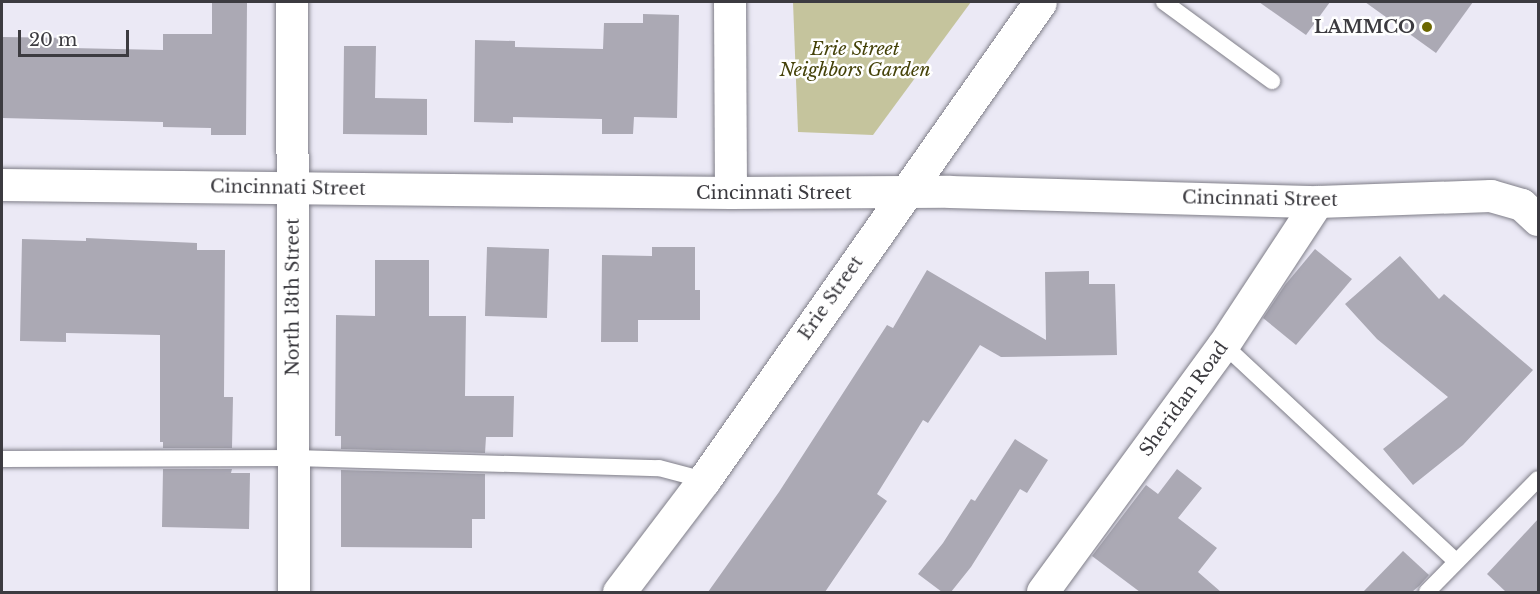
<!DOCTYPE html>
<html>
<head>
<meta charset="utf-8">
<style>
	body { margin:0 }
	#map { position:relative; width:1540px; height:594px; overflow:hidden; background:#ebe9f5; font-family:"Libre Baskerville",serif }
	div>[style] { position:absolute }
	.green>* { inset:0; background:#c5c49d }
	.building>* { inset:0; background:#aba9b4 }
	.roads { filter:drop-shadow(0 0 2px #7f7e88) drop-shadow(0 0 2px #7f7e88) }
	.service>* { height:16px; margin:-8px; padding:0 8px; transform-origin:8px; border-radius:8px; background:#fff }
	.minor>* { height:32px; margin:-16px; padding:0 16px; transform-origin:16px; border-radius:16px; background:#fff }
	.tertiary>* { height:33px; margin:-16.5px; padding:0 16.5px; transform-origin:16.5px; border-radius:16.5px; background:#fff }
	.dots>* { width:16px; height:16px; translate:-50% -50%; box-sizing:border-box; border:3px solid #fff; border-radius:50% }
	span { translate:-50% -50%; white-space:nowrap; text-align:center; line-height:1.15; -webkit-text-stroke:5px #fff; paint-order:stroke }
	.poi-label { font-size:18px; color:#3c3b40; font-weight:700 }
	.right { translate:-100% -50%; text-align:right }
	.park-label { font-size:18px; color:#454209; font-style:italic }
	.street-label { font-size:18px; color:#3c3b40 }
	.frame { position:absolute; inset:0; border:3px solid #3c3b40; pointer-events:none }
	.scale { position:absolute; left:18px; top:30px; width:111px; height:27px; box-sizing:border-box; border:3px solid #3c3b40; border-top:0; padding-left:8px; font-size:18px; line-height:21px; white-space:nowrap; color:#3c3b40; -webkit-text-stroke:4px #fff; paint-order:stroke }
</style>
</head>
<body>
<div id="map">
	<div class="green">
		<i style="clip-path:polygon(793px 2px,971px 2px,873px 135px,798px 132px)"></i>
	</div>
	<div class="building">
		<i style="clip-path:polygon(1259px 2px,1330px 2px,1306px 35px)"></i>
		<i style="clip-path:polygon(1365px 2px,1473px 2px,1436px 53px)"></i>
		<i style="clip-path:polygon(212px 3px,247px 3px,246px 135px,211px 135px,211px 128px,163px 127px,163px 122px,2px 118px,3px 37px,72px 38px,71px 48px,163px 50px,163px 34px,212px 34px)"></i>
		<i style="clip-path:polygon(643px 14px,679px 15px,677px 118px,634px 117px,633px 134px,602px 134px,602px 119px,513px 117px,513px 123px,474px 122px,475px 40px,515px 41px,515px 47px,603px 49px,604px 23px,643px 23px)"></i>
		<i style="clip-path:polygon(344px 46px,376px 46px,375px 98px,427px 99px,427px 135px,343px 134px)"></i>
		<i style="clip-path:polygon(86px 238px,197px 243px,197px 250px,225px 250px,224px 397px,233px 397px,232px 448px,163px 448px,163px 442px,160px 442px,160px 335px,66px 333px,66px 342px,20px 341px,22px 239px,86px 241px)"></i>
		<i style="clip-path:polygon(487px 247px,549px 249px,547px 318px,485px 316px)"></i>
		<i style="clip-path:polygon(652px 247px,695px 247px,695px 290px,700px 290px,700px 320px,638px 320px,638px 342px,601px 342px,602px 255px,652px 256px)"></i>
		<i style="clip-path:polygon(1315px 249px,1352px 279px,1296px 345px,1263px 318px,1285px 285px)"></i>
		<i style="clip-path:polygon(1400px 256px,1439px 299px,1444px 294px,1533px 370px,1463px 445px,1413px 485px,1383px 449px,1448px 397px,1377px 339px,1345px 304px)"></i>
		<i style="clip-path:polygon(375px 260px,429px 260px,429px 316px,466px 316px,465px 396px,514px 396px,513px 437px,486px 437px,485px 453px,341px 449px,341px 436px,335px 436px,336px 315px,375px 316px)"></i>
		<i style="clip-path:polygon(927px 270px,1046px 340px,1045px 272px,1089px 271px,1089px 284px,1115px 284px,1117px 355px,1001px 357px,980px 345px,928px 423px,923px 420px,877px 494px,887px 501px,825px 592px,708px 592px,779px 492px,887px 325px,893px 328px)"></i>
		<i style="clip-path:polygon(1015px 439px,1048px 460px,1027px 493px,1020px 489px,971px 567px,951px 592px,942px 592px,918px 574px,943px 543px,971px 499px,975px 501px)"></i>
		<i style="clip-path:polygon(163px 469px,232px 469px,231px 473px,250px 473px,249px 529px,162px 527px)"></i>
		<i style="clip-path:polygon(1177px 469px,1202px 488px,1178px 518px,1217px 548px,1198px 572px,1221px 592px,1140px 592px,1092px 556px,1146px 485px,1158px 494px)"></i>
		<i style="clip-path:polygon(341px 470px,485px 474px,485px 519px,472px 519px,472px 548px,341px 547px)"></i>
		<i style="clip-path:polygon(1539px 518px,1539px 592px,1506px 592px,1487px 574px)"></i>
		<i style="clip-path:polygon(1403px 551px,1429px 575px,1419px 586px,1412px 592px,1363px 592px)"></i>
	</div>
	<div class="roads">
		<div class="service">
			<i style="left:1164px;top:2px;width:134px;rotate:36.2deg"></i>
			<i style="left:1224px;top:345px;width:317px;rotate:43deg"></i>
			<i style="left:2px;top:459px;width:292px;rotate:-0.2deg"></i>
			<i style="left:294px;top:458px;width:365px;rotate:1.6deg"></i>
			<i style="left:659px;top:468px;width:47px;rotate:14.9deg"></i>
			<i style="left:1427px;top:592px;width:158px;rotate:-45.5deg"></i>
		</div>
		<div class="minor">
			<i style="left:292px;top:2px;width:590px;rotate:89.81deg"></i>
			<i style="left:730px;top:2px;width:191px;rotate:89.7deg"></i>
			<i style="left:2px;top:185px;width:729px;rotate:0.63deg"></i>
			<i style="left:731px;top:193px;width:219px;rotate:-0.3deg"></i>
			<i style="left:950px;top:192px;width:368px;rotate:1.6deg"></i>
			<i style="left:1318px;top:202px;width:173px;rotate:-2deg"></i>
			<i style="left:1491px;top:196px;width:32px;rotate:16deg"></i>
			<i style="left:1522px;top:205px;width:22px;rotate:43deg"></i>
			<i style="left:1043px;top:592px;width:306px;rotate:-53.8deg"></i>
			<i style="left:1224px;top:345px;width:171px;rotate:-56.7deg"></i>
		</div>
		<div class="tertiary">
			<i style="left:619px;top:592px;width:141px;rotate:-52.8deg"></i>
			<i style="left:704px;top:480px;width:584px;rotate:-54.9deg"></i>
		</div>
	</div>
	<div class="dots">
		<i style="left:1427px;top:27px;background:#6c6700"></i>
	</div>
	<div class="poi-label">
		<span class="right" style="left:1415px;top:27px">LAMMCO</span>
	</div>
	<div class="park-label">
		<span style="left:855px;top:60px">Erie Street<br>Neighbors Garden</span>
	</div>
	<div class="street-label">
		<span style="left:288px;top:188px;rotate:1deg">Cincinnati Street</span>
		<span style="left:774px;top:193px">Cincinnati Street</span>
		<span style="left:1260px;top:199px;rotate:1deg">Cincinnati Street</span>
		<span style="left:293px;top:297px;rotate:-90deg">North 13th Street</span>
		<span style="left:831px;top:298px;rotate:-55deg">Erie Street</span>
		<span style="left:1184px;top:399px;rotate:-54deg">Sheridan Road</span>
	</div>
	<div class="frame"></div>
	<div class="scale">20 m</div>
</div>
</body>
</html>
